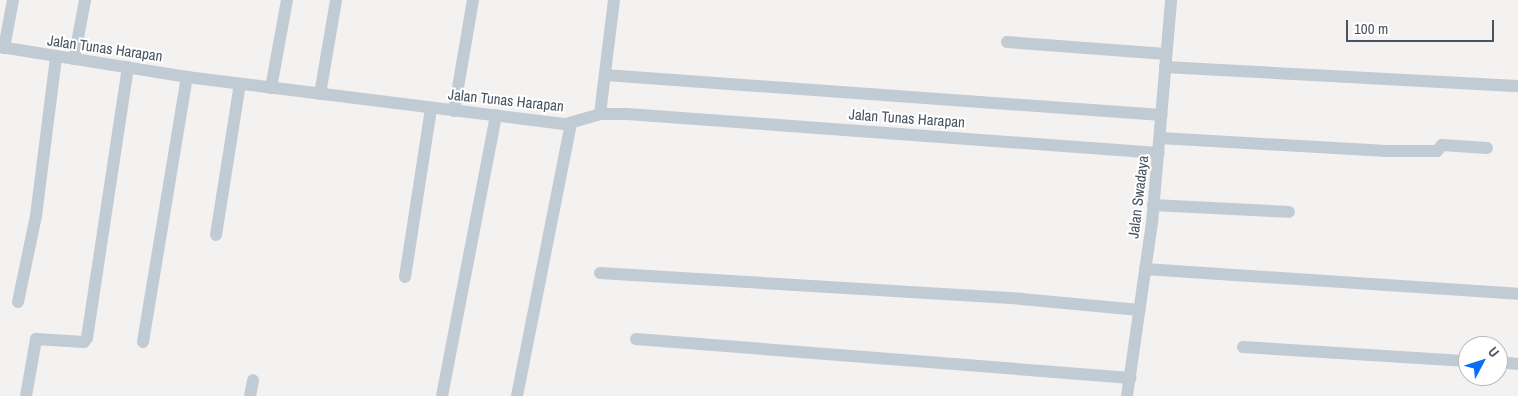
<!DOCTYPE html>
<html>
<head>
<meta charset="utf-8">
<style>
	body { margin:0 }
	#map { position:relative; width:1518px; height:396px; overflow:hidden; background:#f4f1f1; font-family:"Archivo Narrow",sans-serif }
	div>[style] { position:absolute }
	.minor>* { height:12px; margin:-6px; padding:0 6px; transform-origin:6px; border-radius:6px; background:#c1cbd4 }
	span { translate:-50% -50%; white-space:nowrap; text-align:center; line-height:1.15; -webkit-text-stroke:4px #fff; paint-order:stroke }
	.street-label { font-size:15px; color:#475461 }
	.north { position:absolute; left:1458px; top:336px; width:50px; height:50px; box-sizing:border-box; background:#fff; border:1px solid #b5bbc0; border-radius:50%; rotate:50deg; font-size:14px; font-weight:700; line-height:20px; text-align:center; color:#475461 }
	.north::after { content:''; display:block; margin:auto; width:18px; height:22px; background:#076ef7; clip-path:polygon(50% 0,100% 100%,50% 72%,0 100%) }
	.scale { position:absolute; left:1346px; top:20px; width:148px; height:22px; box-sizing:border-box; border:2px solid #475461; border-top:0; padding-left:6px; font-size:15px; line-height:18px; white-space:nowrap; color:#475461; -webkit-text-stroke:4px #fff; paint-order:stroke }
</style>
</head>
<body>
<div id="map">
	<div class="minor">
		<i style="left:1007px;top:42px;width:159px;rotate:4.3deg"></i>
		<i style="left:0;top:47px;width:189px;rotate:9.1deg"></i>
		<i style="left:187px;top:77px;width:382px;rotate:7.1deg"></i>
		<i style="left:566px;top:124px;width:35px;rotate:-16deg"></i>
		<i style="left:600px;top:114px;width:27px"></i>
		<i style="left:627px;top:114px;width:533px;rotate:4.19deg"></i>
		<i style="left:4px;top:48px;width:49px;rotate:-79.4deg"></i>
		<i style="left:74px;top:59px;width:60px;rotate:-79.4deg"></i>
		<i style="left:1165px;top:67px;width:354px;rotate:3.1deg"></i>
		<i style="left:605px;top:75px;width:558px;rotate:4.11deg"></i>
		<i style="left:271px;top:88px;width:89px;rotate:-79.7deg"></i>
		<i style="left:320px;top:94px;width:95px;rotate:-80.3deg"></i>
		<i style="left:454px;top:111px;width:113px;rotate:-80.3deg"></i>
		<i style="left:600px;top:114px;width:115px;rotate:-83deg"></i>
		<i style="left:1160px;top:138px;width:223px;rotate:3.3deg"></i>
		<i style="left:1383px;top:151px;width:54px"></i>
		<i style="left:1437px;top:151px;width:8px;rotate:-50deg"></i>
		<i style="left:1442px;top:145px;width:45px;rotate:3.8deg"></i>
		<i style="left:1153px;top:205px;width:136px;rotate:2.9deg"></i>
		<i style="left:216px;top:235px;width:153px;rotate:-81deg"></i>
		<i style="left:1145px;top:269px;width:374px;rotate:3.8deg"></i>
		<i style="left:600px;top:273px;width:422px;rotate:3.5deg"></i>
		<i style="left:1021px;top:299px;width:119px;rotate:5.3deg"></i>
		<i style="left:405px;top:277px;width:170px;rotate:-81.2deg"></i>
		<i style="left:18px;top:302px;width:88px;rotate:-78.2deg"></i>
		<i style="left:36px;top:216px;width:159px;rotate:-82.8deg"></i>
		<i style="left:636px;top:339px;width:496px;rotate:4.5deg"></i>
		<i style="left:143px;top:342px;width:269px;rotate:-80.6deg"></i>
		<i style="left:1243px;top:347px;width:225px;rotate:3.6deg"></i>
		<i style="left:1498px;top:362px;width:20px;rotate:6deg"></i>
		<i style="left:26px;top:396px;width:58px;rotate:-80deg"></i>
		<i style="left:36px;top:339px;width:48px;rotate:3.6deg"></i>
		<i style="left:84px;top:342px;width:5px;rotate:-53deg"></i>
		<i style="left:87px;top:338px;width:274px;rotate:-81.4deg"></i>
		<i style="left:250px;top:396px;width:16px;rotate:-79deg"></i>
		<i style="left:442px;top:396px;width:286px;rotate:-79.1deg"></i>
		<i style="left:517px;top:396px;width:277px;rotate:-78.8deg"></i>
		<i style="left:1127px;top:396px;width:175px;rotate:-81.8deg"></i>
		<i style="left:1152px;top:223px;width:224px;rotate:-85.1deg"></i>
	</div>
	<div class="street-label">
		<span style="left:105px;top:48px;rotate:8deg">Jalan Tunas Harapan</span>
		<span style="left:506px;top:100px;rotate:6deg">Jalan Tunas Harapan</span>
		<span style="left:907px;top:118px;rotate:4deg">Jalan Tunas Harapan</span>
		<span style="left:1138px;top:197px;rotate:-83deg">Jalan Swadaya</span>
	</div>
	<div class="north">U</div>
	<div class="scale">100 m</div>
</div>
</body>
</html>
